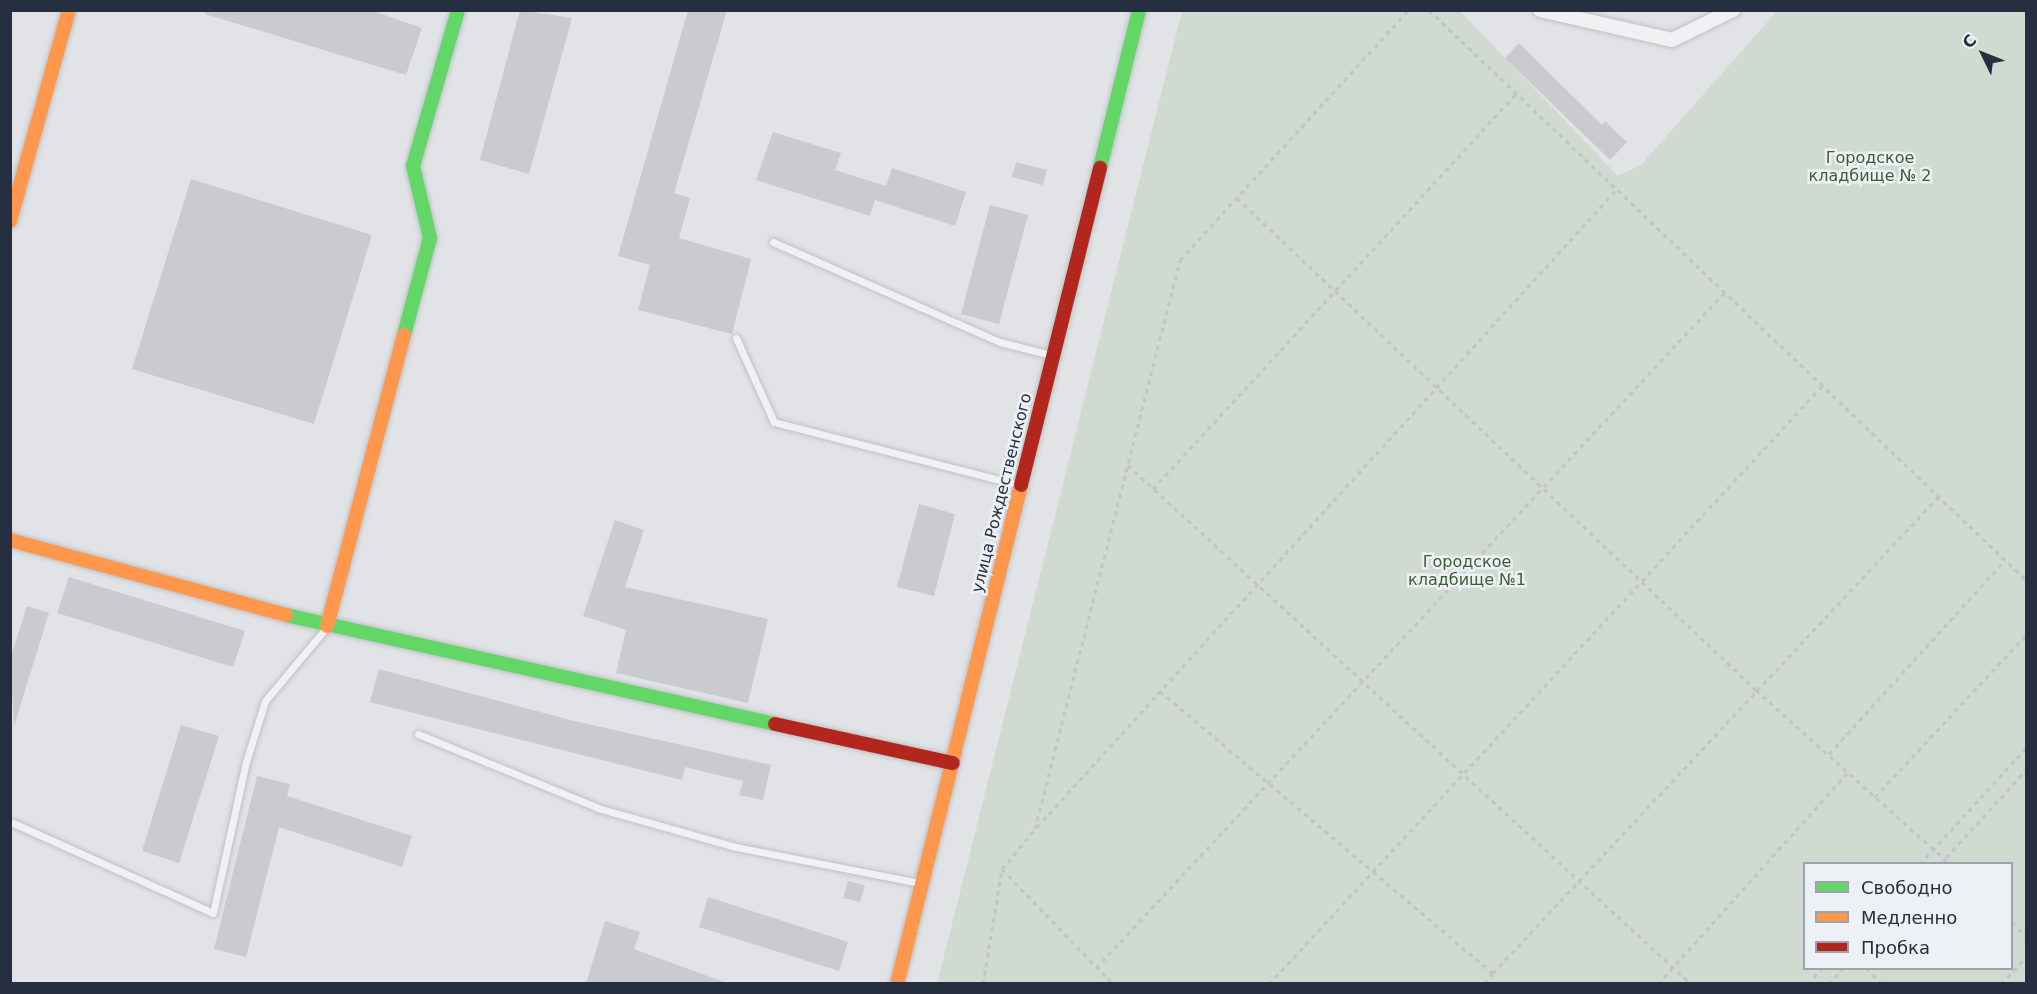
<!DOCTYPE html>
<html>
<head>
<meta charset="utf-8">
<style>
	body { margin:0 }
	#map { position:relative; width:2037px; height:994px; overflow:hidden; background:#e1e3e6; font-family:"DejaVu Sans",sans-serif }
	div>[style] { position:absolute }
	.green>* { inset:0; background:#d0dad0 }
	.building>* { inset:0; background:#c9cbce }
	.path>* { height:3px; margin-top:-1.5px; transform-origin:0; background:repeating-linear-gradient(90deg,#c2c4c9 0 4.5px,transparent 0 9px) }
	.roads { filter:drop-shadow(0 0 2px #bfc1c4) drop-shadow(0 0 2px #bfc1c4) }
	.lane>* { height:7px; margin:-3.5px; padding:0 3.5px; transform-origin:3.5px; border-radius:3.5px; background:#f0f1f3 }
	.street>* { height:14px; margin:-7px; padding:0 7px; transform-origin:7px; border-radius:7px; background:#f0f1f3 }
	.fast>* { height:14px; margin:-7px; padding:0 7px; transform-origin:7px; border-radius:7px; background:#63d668 }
	.slow>* { height:14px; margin:-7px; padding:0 7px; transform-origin:7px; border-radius:7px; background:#ff974d }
	.jam>* { height:14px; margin:-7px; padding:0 7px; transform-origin:7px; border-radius:7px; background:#b3261e }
	span { translate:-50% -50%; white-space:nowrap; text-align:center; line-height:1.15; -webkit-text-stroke:5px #edf1f6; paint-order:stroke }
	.park-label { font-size:16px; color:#3a5d33 }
	.street-label { font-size:16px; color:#262f40 }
	.frame { position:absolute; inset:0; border:12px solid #262f40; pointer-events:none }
	.legend { position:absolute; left:1803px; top:862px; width:210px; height:108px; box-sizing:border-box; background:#edf1f6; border:2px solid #9da3ad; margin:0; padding:8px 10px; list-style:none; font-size:18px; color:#262f40 }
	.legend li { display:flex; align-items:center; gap:12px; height:30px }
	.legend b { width:30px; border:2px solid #9da3ad }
	.north { position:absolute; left:1953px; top:24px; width:60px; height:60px; -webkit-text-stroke:4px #edf1f6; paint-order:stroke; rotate:313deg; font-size:16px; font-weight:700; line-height:24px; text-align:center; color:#262f40 }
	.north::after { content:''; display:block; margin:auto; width:21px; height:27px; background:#262f40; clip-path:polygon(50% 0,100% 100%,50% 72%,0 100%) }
</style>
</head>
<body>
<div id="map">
	<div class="green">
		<i style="clip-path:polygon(evenodd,1182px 11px,1460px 11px,1618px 176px,1641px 165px,1777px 11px,2026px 11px,2026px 983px,937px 984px,1182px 11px,1804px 864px,2012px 864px,2012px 968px,1804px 968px,1804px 864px)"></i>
	</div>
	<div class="building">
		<i style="clip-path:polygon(206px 10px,370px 10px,422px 28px,406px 75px,205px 14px)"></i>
		<i style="clip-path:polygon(520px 10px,572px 18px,529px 174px,480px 160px)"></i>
		<i style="clip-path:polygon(688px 10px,727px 10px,674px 193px,690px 198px,679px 238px,751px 259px,732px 334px,638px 310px,650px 265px,618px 256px)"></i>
		<i style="clip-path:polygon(1519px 43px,1602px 125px,1605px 121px,1627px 142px,1610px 160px,1505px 58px)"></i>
		<i style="clip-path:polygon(773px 132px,841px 153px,835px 170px,886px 186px,892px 168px,966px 192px,955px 226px,875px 200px,870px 216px,756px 180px)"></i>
		<i style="clip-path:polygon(1016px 162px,1047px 170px,1043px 185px,1012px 177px)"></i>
		<i style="clip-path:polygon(191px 179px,372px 235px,314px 424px,132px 369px)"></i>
		<i style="clip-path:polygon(990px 205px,1028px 215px,999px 324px,961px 314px)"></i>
		<i style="clip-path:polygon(919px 504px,955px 514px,934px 596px,897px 587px)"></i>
		<i style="clip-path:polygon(615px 520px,644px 530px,625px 587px,768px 619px,748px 703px,616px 673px,626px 630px,583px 616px)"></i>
		<i style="clip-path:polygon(69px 577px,245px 631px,233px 667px,57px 613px)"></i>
		<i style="clip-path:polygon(27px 606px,49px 613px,14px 726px,10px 659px)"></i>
		<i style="clip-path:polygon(379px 669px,574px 721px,771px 765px,763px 800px,739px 795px,743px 781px,685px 767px,682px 780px,370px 702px)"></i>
		<i style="clip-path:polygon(181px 725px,219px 736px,179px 863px,142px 851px)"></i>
		<i style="clip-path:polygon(257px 776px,290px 784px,287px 796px,412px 836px,402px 867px,279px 827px,246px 957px,214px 949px)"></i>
		<i style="clip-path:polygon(848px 881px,865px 885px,860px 902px,843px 898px)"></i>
		<i style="clip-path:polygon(708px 897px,848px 942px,839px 971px,699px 927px)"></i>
		<i style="clip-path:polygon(605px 921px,640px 932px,634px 949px,729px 984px,586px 984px)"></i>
	</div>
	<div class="path">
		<i style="left:1429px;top:10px;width:825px;rotate:43.67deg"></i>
		<i style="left:1237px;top:198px;width:715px;rotate:43.47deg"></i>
		<i style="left:1756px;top:690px;width:261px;rotate:41.9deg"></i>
		<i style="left:1128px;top:465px;width:766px;rotate:42.67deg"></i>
		<i style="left:1153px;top:489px;width:536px;rotate:-47.42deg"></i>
		<i style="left:1160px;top:691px;width:436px;rotate:40.3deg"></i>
		<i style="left:1493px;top:973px;width:15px;rotate:132deg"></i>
		<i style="left:1829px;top:754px;width:262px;rotate:-47.8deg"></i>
		<i style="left:1875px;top:797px;width:221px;rotate:-47deg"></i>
		<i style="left:1037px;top:827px;width:862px;rotate:-47.73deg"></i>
		<i style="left:1920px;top:864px;width:157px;rotate:-47.6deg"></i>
		<i style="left:1940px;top:864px;width:127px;rotate:-47.5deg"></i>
		<i style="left:1002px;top:869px;width:160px;rotate:46deg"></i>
		<i style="left:2012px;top:922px;width:20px;rotate:45deg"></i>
		<i style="left:1096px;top:968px;width:925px;rotate:-47.06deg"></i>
		<i style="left:1866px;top:968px;width:23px;rotate:45deg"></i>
		<i style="left:1493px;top:973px;width:654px;rotate:-46.92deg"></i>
		<i style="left:983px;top:984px;width:117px;rotate:-80.6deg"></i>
		<i style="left:1002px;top:869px;width:52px;rotate:-50.5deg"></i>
		<i style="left:1035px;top:829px;width:587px;rotate:-75.7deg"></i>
		<i style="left:1180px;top:260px;width:338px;rotate:-47.6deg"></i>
		<i style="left:1269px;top:984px;width:817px;rotate:-47.23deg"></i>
		<i style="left:1658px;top:984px;width:285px;rotate:-48.1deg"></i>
		<i style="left:1808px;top:984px;width:21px;rotate:-49deg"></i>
		<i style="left:1829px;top:984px;width:21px;rotate:-49deg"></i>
		<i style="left:2001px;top:984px;width:37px;rotate:-47deg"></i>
	</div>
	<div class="roads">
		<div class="lane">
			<i style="left:773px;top:242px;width:248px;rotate:23.8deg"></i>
			<i style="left:1000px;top:342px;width:53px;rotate:14.3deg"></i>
			<i style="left:736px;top:338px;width:92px;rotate:65.7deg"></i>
			<i style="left:774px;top:422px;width:253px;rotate:14.4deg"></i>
			<i style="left:418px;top:734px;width:195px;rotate:22.3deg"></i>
			<i style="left:598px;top:808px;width:143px;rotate:15.8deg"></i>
			<i style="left:736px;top:847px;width:187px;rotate:11.1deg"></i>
			<i style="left:13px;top:823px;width:219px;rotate:24.2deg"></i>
			<i style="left:213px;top:913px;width:155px;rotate:-77.7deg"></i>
			<i style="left:246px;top:762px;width:64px;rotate:-72.7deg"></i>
			<i style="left:265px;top:701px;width:95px;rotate:-50.1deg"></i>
		</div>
		<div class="street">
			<i style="left:1540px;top:10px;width:135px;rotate:12.8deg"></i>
			<i style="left:1672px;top:40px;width:68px;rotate:-26.2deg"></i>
		</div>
		<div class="fast">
			<i style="left:1100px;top:168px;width:163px;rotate:-76.1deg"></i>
			<i style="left:404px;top:335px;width:100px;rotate:-75deg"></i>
			<i style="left:430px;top:238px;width:74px;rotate:-103.3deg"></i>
			<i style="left:413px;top:166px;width:162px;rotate:-73.9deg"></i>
			<i style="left:286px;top:615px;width:501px;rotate:12.57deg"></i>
		</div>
		<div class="slow">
			<i style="left:10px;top:221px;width:219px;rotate:-74.4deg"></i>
			<i style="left:10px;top:540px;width:286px;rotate:15.2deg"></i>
			<i style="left:327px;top:626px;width:301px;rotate:-75.2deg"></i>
			<i style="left:897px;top:984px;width:514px;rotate:-76.04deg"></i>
		</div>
		<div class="jam">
			<i style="left:1021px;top:485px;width:327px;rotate:-76deg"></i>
			<i style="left:775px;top:724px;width:182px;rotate:12.4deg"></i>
		</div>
	</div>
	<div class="park-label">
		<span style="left:1870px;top:167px">Городское<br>кладбище № 2</span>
		<span style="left:1467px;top:571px">Городское<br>кладбище №1</span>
	</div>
	<div class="street-label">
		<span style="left:1002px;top:493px;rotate:-76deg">улица Рождественского</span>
	</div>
	<div class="frame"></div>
	<ul class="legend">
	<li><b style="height:8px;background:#63d668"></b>Свободно</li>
	<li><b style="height:8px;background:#ff974d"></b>Медленно</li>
	<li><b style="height:8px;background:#b3261e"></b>Пробка</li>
	</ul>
	<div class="north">С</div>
</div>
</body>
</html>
